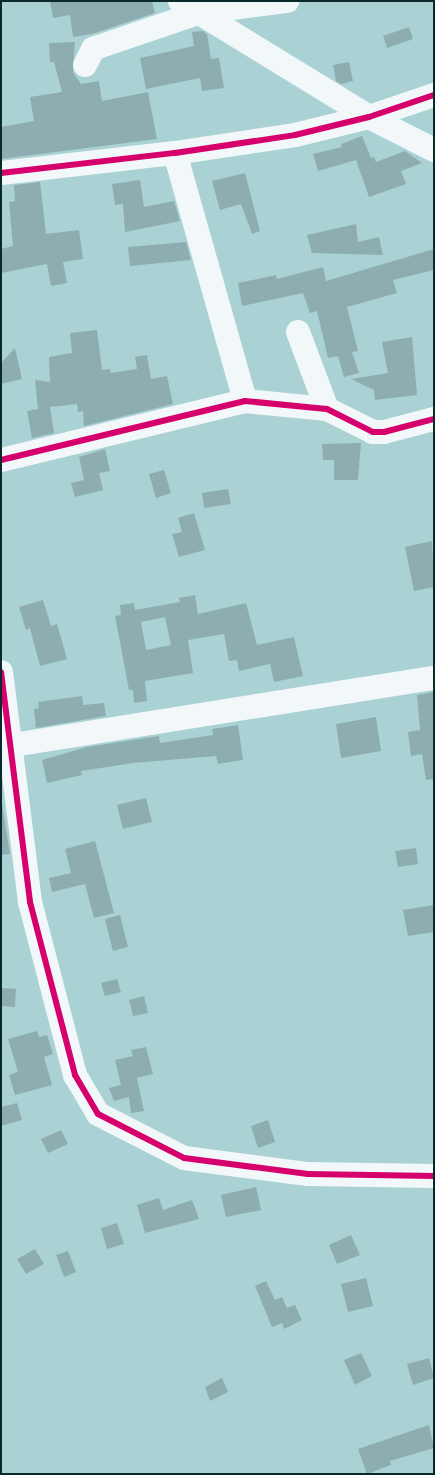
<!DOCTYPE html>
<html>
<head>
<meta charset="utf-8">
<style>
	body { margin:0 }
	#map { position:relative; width:435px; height:1475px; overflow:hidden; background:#aad2d5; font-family:"Roboto Serif",serif }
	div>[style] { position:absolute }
	.building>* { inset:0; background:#8dadb0 }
	.minor>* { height:24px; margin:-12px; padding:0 12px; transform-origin:12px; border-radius:12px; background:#f2f8f9 }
	.cycleway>* { height:6px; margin:-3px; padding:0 3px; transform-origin:3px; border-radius:3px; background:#d6006c }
	span { translate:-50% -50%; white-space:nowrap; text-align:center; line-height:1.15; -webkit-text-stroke:4px #d8fbfe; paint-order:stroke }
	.frame { position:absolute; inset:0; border:2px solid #09292b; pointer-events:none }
</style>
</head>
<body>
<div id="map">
	<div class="building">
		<i style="clip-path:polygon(50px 1px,152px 1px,155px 13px,92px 34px,73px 37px,70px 15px,53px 18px)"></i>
		<i style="clip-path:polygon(409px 27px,413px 39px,387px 48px,383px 36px)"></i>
		<i style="clip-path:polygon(202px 31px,207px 34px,211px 59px,219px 58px,224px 88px,202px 91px,200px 78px,146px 89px,140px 58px,194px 46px,192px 32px)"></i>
		<i style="clip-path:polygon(75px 42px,73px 72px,81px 84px,99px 81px,102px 101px,148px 92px,157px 139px,1px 159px,1px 127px,34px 121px,30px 97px,62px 92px,54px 62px,50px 62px,49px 43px)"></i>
		<i style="clip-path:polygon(349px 62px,353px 81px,341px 84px,336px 81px,333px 65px)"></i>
		<i style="clip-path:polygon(362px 136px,371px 158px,374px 157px,376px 162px,405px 151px,422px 163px,401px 171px,406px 184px,369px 197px,356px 160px,318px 171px,313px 154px,342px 147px,341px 144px)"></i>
		<i style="clip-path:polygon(245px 173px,260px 231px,252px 234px,241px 204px,220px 210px,212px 181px)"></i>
		<i style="clip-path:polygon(140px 180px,144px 207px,174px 201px,180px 221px,125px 232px,123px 204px,115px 205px,112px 184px)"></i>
		<i style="clip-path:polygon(40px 182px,46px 234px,79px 230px,83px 259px,63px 262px,67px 283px,51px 286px,47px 264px,1px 273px,1px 249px,13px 246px,9px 202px,15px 201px,14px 185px)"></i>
		<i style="clip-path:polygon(356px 224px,358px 242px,379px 237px,383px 255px,312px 253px,307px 235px)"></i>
		<i style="clip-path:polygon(186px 242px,191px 260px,130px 266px,128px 247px)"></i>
		<i style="clip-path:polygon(434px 249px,434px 270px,393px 280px,397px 293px,347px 307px,358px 351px,352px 352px,359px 373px,344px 377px,338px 356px,328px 358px,317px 311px,310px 313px,303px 293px,242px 306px,238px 283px,276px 275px,277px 279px,323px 267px,326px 281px)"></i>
		<i style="clip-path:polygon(97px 330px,102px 370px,110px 369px,111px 373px,137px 369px,135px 357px,147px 355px,151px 379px,167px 376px,173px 404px,84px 426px,83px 411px,78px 412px,77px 404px,50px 407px,54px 433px,32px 438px,27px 411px,38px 409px,35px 380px,50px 382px,49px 357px,72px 353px,70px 333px)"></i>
		<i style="clip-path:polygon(412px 337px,417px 395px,375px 400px,374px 390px,351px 379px,388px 373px,382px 342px)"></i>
		<i style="clip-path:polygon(15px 348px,22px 379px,1px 384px,1px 363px)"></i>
		<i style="clip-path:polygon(361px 443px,358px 480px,334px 480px,334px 460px,323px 460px,322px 444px)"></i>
		<i style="clip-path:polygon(105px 449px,110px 471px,99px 473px,103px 490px,75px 497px,71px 483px,84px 480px,79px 457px)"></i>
		<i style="clip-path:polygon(164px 470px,171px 493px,156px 498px,149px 474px)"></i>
		<i style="clip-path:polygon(228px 489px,231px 504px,204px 508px,202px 493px)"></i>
		<i style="clip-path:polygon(194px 513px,205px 550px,179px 557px,172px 534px,182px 532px,178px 518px)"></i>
		<i style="clip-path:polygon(432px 541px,434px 587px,414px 591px,405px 547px)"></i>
		<i style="clip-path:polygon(evenodd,195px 595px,198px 614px,246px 603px,257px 645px,294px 637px,303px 676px,274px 682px,270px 664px,239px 671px,237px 660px,229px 661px,224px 634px,188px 640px,193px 673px,145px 681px,147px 701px,134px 703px,133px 690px,129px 690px,115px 616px,121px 615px,120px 605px,134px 603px,135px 610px,180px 602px,179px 598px,195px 595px,165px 617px,171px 645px,146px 650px,141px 622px,165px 617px)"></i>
		<i style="clip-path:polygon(43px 600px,51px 626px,57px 624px,67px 659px,40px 666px,30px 628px,26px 630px,19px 607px)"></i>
		<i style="clip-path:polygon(434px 692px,434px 779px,426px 780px,422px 754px,411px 756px,408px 732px,420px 730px,417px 695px)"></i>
		<i style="clip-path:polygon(82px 696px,83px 705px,104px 703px,106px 716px,36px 728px,34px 709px,39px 708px,38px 702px)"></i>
		<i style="clip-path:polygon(376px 717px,381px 751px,341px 758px,336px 724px)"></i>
		<i style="clip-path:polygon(238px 725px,243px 760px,218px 764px,216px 756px,133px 763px,81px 771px,82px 775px,47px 783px,42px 760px,87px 747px,159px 736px,160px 743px,213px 735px,212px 729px)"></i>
		<i style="clip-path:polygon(1px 797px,10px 854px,1px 855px)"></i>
		<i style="clip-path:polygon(146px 798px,152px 822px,123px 829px,117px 805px)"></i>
		<i style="clip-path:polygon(95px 841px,114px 913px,94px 918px,85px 884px,52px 892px,49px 878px,71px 873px,65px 849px)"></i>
		<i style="clip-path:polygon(416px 848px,418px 864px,398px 867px,395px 851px)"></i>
		<i style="clip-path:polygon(434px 905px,434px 932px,408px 936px,403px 910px)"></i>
		<i style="clip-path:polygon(120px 915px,128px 947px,113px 951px,105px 919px)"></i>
		<i style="clip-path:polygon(117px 979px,121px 992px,105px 996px,101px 983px)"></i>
		<i style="clip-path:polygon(1px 988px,16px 989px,15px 1007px,1px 1006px)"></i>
		<i style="clip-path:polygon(144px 996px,148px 1013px,133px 1016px,129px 1000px)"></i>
		<i style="clip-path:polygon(37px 1031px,39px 1037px,47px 1035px,53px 1054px,44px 1057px,52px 1085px,15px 1095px,9px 1075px,18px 1072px,8px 1039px)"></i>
		<i style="clip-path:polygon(146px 1047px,153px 1074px,137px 1078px,144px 1111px,131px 1113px,129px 1097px,114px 1101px,109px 1088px,121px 1085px,115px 1060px,133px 1056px,131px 1050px)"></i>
		<i style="clip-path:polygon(17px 1103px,22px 1120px,1px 1126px,1px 1107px)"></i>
		<i style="clip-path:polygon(268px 1120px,275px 1142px,258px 1148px,251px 1126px)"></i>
		<i style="clip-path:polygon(61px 1130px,68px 1144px,48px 1153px,41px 1139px)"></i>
		<i style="clip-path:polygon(256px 1187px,261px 1210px,226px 1217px,221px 1195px)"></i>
		<i style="clip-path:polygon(159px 1198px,163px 1210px,192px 1200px,199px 1219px,145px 1233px,137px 1205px)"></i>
		<i style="clip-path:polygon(117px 1223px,124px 1244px,107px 1249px,101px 1228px)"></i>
		<i style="clip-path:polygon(351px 1235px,360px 1255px,337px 1264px,329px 1245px)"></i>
		<i style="clip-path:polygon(35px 1249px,44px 1264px,26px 1274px,17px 1259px)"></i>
		<i style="clip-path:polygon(68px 1251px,76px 1272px,64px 1277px,56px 1255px)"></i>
		<i style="clip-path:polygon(366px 1278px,373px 1306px,348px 1312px,341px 1284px)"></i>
		<i style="clip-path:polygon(266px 1281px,275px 1300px,282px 1297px,287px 1308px,295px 1305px,302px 1320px,284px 1329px,282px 1323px,272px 1327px,255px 1286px)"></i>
		<i style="clip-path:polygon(361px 1353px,372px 1376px,355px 1385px,344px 1360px)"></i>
		<i style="clip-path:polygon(429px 1358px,434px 1378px,413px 1385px,407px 1364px)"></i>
		<i style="clip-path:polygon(222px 1378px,228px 1392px,210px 1401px,205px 1387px)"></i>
		<i style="clip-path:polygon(429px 1425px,434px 1448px,390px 1461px,391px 1465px,367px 1474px,358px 1449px)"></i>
	</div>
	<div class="minor">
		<i style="left:180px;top:1px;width:222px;rotate:31.5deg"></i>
		<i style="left:369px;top:117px;width:73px;rotate:26.9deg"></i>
		<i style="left:85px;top:65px;width:18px;rotate:-63deg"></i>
		<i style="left:93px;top:49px;width:5px;rotate:-22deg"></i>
		<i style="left:98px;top:47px;width:109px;rotate:-18.8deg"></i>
		<i style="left:201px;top:12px;width:87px;rotate:-7.3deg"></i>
		<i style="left:175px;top:153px;width:258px;rotate:74.2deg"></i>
		<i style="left:1px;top:173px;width:175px;rotate:-6.6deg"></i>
		<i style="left:175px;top:153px;width:121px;rotate:-8.5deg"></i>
		<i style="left:295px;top:135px;width:76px;rotate:-13.7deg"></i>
		<i style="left:369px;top:117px;width:69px;rotate:-18.7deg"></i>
		<i style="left:298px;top:332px;width:82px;rotate:69.4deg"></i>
		<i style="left:1px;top:460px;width:251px;rotate:-13.6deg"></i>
		<i style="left:245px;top:401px;width:82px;rotate:5.6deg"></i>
		<i style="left:327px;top:409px;width:51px;rotate:26.6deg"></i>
		<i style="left:373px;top:432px;width:11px"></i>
		<i style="left:384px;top:432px;width:52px;rotate:-14.6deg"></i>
		<i style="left:1px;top:672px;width:232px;rotate:82.8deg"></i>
		<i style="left:30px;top:902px;width:179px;rotate:75.4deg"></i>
		<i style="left:75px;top:1075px;width:45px;rotate:59.5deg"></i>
		<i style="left:98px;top:1114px;width:97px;rotate:27.1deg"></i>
		<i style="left:184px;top:1158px;width:125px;rotate:7.4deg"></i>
		<i style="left:308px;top:1174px;width:126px;rotate:0.9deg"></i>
		<i style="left:1px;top:747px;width:438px;rotate:-9.1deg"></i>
	</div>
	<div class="cycleway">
		<i style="left:1px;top:173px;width:175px;rotate:-6.6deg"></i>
		<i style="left:175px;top:153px;width:121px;rotate:-8.5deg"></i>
		<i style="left:295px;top:135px;width:76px;rotate:-13.7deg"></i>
		<i style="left:369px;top:117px;width:69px;rotate:-18.7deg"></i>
		<i style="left:1px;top:460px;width:251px;rotate:-13.6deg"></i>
		<i style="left:245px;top:401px;width:82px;rotate:5.6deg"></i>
		<i style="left:327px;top:409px;width:51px;rotate:26.6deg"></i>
		<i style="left:373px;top:432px;width:11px"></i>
		<i style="left:384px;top:432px;width:52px;rotate:-14.6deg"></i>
		<i style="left:1px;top:672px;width:232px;rotate:82.8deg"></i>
		<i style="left:30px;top:902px;width:179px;rotate:75.4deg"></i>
		<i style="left:75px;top:1075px;width:45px;rotate:59.5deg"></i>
		<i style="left:98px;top:1114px;width:97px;rotate:27.1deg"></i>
		<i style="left:184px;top:1158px;width:125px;rotate:7.4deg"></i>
		<i style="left:308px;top:1174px;width:126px;rotate:0.9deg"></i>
	</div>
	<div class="frame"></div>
</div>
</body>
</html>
